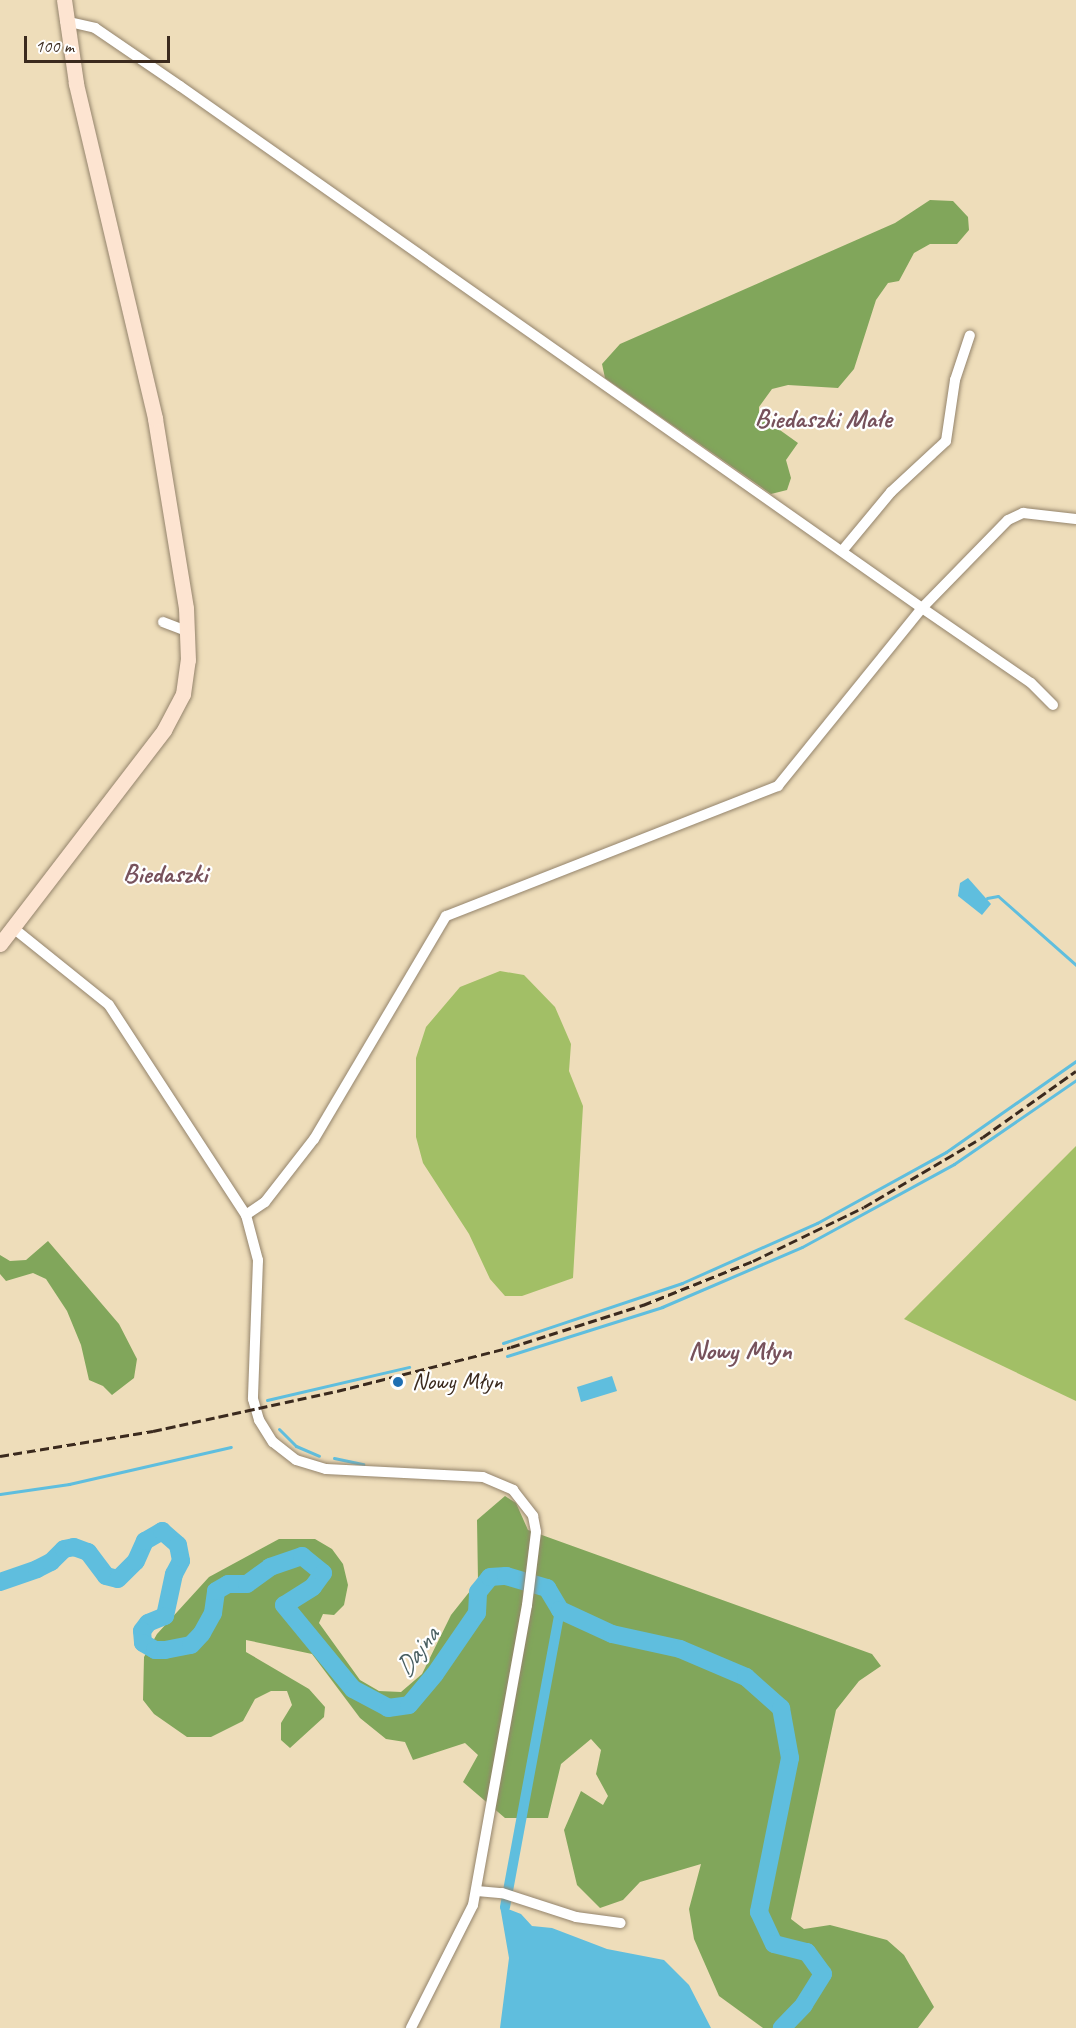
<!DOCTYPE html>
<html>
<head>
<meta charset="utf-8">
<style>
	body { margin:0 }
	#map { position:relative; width:1076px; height:2028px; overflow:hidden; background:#eeddba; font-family:Caveat,sans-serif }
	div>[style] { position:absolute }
	.green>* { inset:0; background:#a2bf66 }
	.forest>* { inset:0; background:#81a65b }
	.water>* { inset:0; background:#5fbede }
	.stream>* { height:3px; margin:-1.5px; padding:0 1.5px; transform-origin:1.5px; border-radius:1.5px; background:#5fbede }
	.canal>* { height:10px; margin:-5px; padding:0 5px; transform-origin:5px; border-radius:5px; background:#5fbede }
	.river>* { height:18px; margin:-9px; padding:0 9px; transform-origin:9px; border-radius:9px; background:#5fbede }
	.roads { filter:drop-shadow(0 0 2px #94846c) drop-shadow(0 0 2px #94846c) }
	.street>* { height:10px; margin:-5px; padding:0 5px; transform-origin:5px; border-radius:5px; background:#fff }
	.secondary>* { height:15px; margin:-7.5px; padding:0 7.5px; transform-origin:7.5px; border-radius:7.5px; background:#fde4d1 }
	.rail>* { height:3px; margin-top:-1.5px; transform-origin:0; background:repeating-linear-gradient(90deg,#3b2a1e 0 9px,transparent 0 13.5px) }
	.dots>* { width:16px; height:16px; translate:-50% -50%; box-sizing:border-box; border:3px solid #fff; border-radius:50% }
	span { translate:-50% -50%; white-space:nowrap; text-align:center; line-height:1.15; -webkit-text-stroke:4.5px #fff; paint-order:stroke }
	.poi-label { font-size:24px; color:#3b2a1e }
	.left { translate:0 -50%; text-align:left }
	.water-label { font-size:26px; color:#485e61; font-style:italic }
	.quarter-label { font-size:27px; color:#77525c; font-weight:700 }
	.scale { position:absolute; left:24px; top:36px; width:146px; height:27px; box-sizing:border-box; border:3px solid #3b2a1e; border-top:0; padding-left:8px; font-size:18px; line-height:21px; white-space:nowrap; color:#3b2a1e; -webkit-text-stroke:4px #fff; paint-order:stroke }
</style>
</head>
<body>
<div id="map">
	<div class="green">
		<i style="clip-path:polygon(500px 971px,524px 975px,555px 1007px,571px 1044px,569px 1071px,583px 1106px,573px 1278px,522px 1296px,505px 1296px,490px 1279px,469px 1234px,423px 1163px,416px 1137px,416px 1058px,426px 1027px,460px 987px)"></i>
		<i style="clip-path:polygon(1076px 1146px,1076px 1401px,904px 1319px)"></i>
	</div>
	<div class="forest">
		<i style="clip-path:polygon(930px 200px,953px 201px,968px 217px,969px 230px,957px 244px,930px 244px,914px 253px,899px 281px,888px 283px,876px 300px,854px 369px,838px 388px,788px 385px,772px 389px,759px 407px,759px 415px,798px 443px,786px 460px,791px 478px,787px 490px,771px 494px,605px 378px,602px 364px,620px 344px,895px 223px)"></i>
		<i style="clip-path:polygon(48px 1241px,119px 1324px,137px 1359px,134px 1378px,112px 1395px,103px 1386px,89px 1380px,81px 1345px,67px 1311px,46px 1279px,33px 1273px,6px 1281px,0 1274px,0 1255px,10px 1261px,26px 1260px)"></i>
		<i style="clip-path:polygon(505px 1496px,516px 1503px,528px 1530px,872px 1654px,881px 1666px,859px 1681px,836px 1710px,791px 1919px,804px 1929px,830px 1925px,887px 1940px,904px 1955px,934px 2007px,918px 2028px,763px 2028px,719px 1996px,694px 1939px,689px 1909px,701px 1864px,640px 1882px,623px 1900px,600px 1908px,577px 1885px,564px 1830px,581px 1791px,603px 1805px,608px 1796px,596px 1774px,601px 1750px,591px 1739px,561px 1764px,548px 1818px,505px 1818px,463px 1782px,478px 1755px,465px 1743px,413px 1760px,405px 1742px,386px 1739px,360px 1718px,312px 1654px,246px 1640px,246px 1652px,309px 1689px,325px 1707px,324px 1717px,290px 1748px,281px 1740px,281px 1723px,292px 1705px,287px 1691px,271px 1691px,255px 1699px,243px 1721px,211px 1737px,187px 1737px,154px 1714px,143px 1700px,144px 1657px,157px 1634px,209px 1577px,279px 1539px,315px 1539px,332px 1549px,343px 1564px,348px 1585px,344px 1605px,334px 1615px,323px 1614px,319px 1623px,360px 1680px,379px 1691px,401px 1692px,422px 1674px,451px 1615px,478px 1581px,477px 1520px)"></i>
	</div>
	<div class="water">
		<i style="clip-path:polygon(968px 878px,991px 904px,982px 915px,958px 896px,960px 883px)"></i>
		<i style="clip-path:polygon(612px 1376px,617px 1391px,581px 1402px,577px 1387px)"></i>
		<i style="clip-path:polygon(500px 1906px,521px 1914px,532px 1926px,552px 1928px,607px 1949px,664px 1960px,689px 1985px,711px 2028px,500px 2028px,509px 1958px)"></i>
	</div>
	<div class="stream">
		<i style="left:987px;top:898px;width:11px;rotate:-10deg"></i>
		<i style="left:998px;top:896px;width:104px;rotate:41.5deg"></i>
		<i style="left:503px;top:1343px;width:189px;rotate:-18.5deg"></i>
		<i style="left:682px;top:1283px;width:148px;rotate:-24deg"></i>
		<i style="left:817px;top:1223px;width:147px;rotate:-28.8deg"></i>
		<i style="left:946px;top:1152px;width:159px;rotate:-35deg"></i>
		<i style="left:507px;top:1356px;width:163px;rotate:-17.5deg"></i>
		<i style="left:662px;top:1307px;width:152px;rotate:-23.2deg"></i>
		<i style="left:802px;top:1247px;width:173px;rotate:-28.6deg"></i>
		<i style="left:954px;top:1164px;width:148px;rotate:-34.5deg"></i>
		<i style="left:267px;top:1400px;width:146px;rotate:-13.1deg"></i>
		<i style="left:279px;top:1429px;width:24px;rotate:45deg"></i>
		<i style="left:296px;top:1446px;width:25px;rotate:23deg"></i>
		<i style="left:334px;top:1458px;width:30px;rotate:12deg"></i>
		<i style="left:0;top:1494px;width:70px;rotate:-8.2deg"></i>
		<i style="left:69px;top:1484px;width:166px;rotate:-12.9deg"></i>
	</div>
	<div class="canal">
		<i style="left:505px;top:1907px;width:302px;rotate:-79.5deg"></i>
	</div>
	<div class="river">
		<i style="left:0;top:1582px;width:39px;rotate:-19deg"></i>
		<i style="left:37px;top:1569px;width:16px;rotate:-27deg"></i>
		<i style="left:51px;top:1562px;width:18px;rotate:-45deg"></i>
		<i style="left:64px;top:1549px;width:10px;rotate:-11deg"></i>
		<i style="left:74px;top:1547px;width:15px;rotate:20deg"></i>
		<i style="left:88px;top:1552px;width:30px;rotate:53deg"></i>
		<i style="left:106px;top:1576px;width:12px;rotate:14deg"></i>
		<i style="left:118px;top:1579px;width:25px;rotate:-45deg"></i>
		<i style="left:136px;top:1561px;width:22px;rotate:-66deg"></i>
		<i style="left:145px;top:1541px;width:20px;rotate:-30deg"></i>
		<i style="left:162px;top:1531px;width:21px;rotate:41deg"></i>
		<i style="left:178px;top:1545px;width:16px;rotate:79deg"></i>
		<i style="left:181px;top:1561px;width:15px;rotate:118deg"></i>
		<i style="left:174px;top:1574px;width:43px;rotate:102.1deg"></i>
		<i style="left:165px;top:1616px;width:18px;rotate:158deg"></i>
		<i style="left:148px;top:1623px;width:10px;rotate:127deg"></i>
		<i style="left:142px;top:1631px;width:12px;rotate:85deg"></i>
		<i style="left:143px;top:1643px;width:14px;rotate:30deg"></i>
		<i style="left:155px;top:1650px;width:10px"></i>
		<i style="left:165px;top:1650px;width:26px;rotate:-11deg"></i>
		<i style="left:191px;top:1645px;width:16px;rotate:-47deg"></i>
		<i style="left:202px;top:1633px;width:23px;rotate:-61deg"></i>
		<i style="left:213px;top:1613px;width:22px;rotate:-82deg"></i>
		<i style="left:216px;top:1591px;width:14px;rotate:-30deg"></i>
		<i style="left:228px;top:1584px;width:19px"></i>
		<i style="left:247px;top:1584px;width:29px;rotate:-36deg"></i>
		<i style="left:270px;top:1567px;width:34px;rotate:-19deg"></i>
		<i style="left:302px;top:1556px;width:27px;rotate:39deg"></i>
		<i style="left:323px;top:1573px;width:17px;rotate:126deg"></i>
		<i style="left:313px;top:1587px;width:34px;rotate:148deg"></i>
		<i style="left:284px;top:1605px;width:109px;rotate:50.6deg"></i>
		<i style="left:353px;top:1689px;width:40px;rotate:28deg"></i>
		<i style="left:388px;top:1708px;width:21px;rotate:-8deg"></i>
		<i style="left:409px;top:1705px;width:40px;rotate:-50deg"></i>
		<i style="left:435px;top:1674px;width:74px;rotate:-55.5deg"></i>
		<i style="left:477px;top:1613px;width:21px;rotate:-87deg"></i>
		<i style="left:478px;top:1592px;width:19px;rotate:-51deg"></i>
		<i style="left:490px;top:1577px;width:16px;rotate:-4deg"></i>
		<i style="left:506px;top:1576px;width:43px;rotate:16.3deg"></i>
		<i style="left:547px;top:1588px;width:26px;rotate:59deg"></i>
		<i style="left:560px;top:1610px;width:57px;rotate:24.8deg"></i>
		<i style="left:612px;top:1634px;width:70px;rotate:12.4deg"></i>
		<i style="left:680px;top:1649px;width:72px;rotate:23deg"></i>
		<i style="left:746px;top:1677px;width:47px;rotate:41.5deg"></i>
		<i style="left:781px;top:1708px;width:51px;rotate:79.8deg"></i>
		<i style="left:790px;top:1758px;width:157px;rotate:101.4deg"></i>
		<i style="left:759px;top:1912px;width:35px;rotate:65deg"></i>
		<i style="left:774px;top:1944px;width:34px;rotate:14deg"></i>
		<i style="left:807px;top:1952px;width:27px;rotate:54deg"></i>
		<i style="left:823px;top:1974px;width:36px;rotate:122deg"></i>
		<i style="left:804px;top:2005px;width:32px;rotate:134deg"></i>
	</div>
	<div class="roads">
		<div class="street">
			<i style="left:65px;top:21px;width:31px;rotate:13deg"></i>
			<i style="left:95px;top:28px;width:103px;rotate:34.3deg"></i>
			<i style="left:180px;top:86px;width:907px;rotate:35.13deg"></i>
			<i style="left:922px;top:608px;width:229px;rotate:129deg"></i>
			<i style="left:778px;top:786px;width:357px;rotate:158.6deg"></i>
			<i style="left:446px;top:916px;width:259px;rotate:120.6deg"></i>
			<i style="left:314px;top:1139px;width:80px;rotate:127.9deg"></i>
			<i style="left:265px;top:1202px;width:23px;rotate:146deg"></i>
			<i style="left:842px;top:551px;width:77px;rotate:-50.3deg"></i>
			<i style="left:891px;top:492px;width:75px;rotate:-42.8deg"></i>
			<i style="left:946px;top:441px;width:62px;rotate:-81.6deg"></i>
			<i style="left:955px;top:380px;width:47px;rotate:-71.6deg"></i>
			<i style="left:163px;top:622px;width:26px;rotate:21deg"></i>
			<i style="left:1053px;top:705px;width:31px;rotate:-135deg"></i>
			<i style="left:1031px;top:683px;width:132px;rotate:-145.5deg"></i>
			<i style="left:922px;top:608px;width:123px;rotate:-45.7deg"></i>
			<i style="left:1008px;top:520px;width:17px;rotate:-25deg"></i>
			<i style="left:1023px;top:513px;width:53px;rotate:6.5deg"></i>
			<i style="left:12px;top:927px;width:124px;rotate:38.8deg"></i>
			<i style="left:109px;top:1005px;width:251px;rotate:56.9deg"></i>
			<i style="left:246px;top:1215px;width:47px;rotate:75.1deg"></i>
			<i style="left:258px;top:1260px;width:139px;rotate:92.1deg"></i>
			<i style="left:253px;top:1399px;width:22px;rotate:74deg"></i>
			<i style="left:259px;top:1420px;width:26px;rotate:58deg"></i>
			<i style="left:273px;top:1442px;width:29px;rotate:38deg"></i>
			<i style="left:296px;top:1460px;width:31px;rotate:17deg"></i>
			<i style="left:326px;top:1469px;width:157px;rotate:2.9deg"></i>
			<i style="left:483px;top:1477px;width:33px;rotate:23deg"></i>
			<i style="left:513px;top:1490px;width:33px;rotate:52deg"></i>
			<i style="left:533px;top:1516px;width:16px;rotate:79deg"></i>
			<i style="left:536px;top:1532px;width:74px;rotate:97deg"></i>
			<i style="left:527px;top:1605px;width:305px;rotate:100.2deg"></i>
			<i style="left:473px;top:1905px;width:138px;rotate:116.8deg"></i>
			<i style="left:477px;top:1891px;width:25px;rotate:5deg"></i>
			<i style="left:502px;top:1893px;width:78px;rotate:18deg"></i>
			<i style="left:576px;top:1917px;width:45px;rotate:7.6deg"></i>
		</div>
		<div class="secondary">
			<i style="left:0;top:944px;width:270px;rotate:-52.5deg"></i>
			<i style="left:164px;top:730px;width:41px;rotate:-62.2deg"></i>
			<i style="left:183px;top:694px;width:34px;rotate:-82deg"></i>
			<i style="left:188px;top:660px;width:52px;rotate:-92.2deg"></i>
			<i style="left:186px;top:608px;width:193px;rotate:-99.3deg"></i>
			<i style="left:155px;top:418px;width:344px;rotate:-103.3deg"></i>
			<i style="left:76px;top:83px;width:84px;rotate:-98.2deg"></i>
		</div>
	</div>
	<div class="rail">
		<i style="left:0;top:1456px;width:155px;rotate:-9.3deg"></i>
		<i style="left:153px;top:1431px;width:188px;rotate:-12.3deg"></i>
		<i style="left:337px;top:1391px;width:179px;rotate:-14.2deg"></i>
		<i style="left:511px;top:1347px;width:139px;rotate:-17.7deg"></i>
		<i style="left:643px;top:1305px;width:118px;rotate:-21.8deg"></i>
		<i style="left:753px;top:1261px;width:123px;rotate:-25.9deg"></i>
		<i style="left:864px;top:1207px;width:138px;rotate:-30.5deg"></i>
		<i style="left:983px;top:1137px;width:114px;rotate:-35.4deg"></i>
	</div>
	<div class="dots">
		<i style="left:398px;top:1382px;background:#1f6fb2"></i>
	</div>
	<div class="poi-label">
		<span class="left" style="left:412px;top:1382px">Nowy Młyn</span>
	</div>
	<div class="water-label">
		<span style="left:417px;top:1652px;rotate:-53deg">Dajna</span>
	</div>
	<div class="quarter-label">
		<span style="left:823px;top:419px">Biedaszki Małe</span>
		<span style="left:165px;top:874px">Biedaszki</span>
		<span style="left:740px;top:1351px">Nowy Młyn</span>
	</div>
	<div class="scale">100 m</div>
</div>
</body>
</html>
